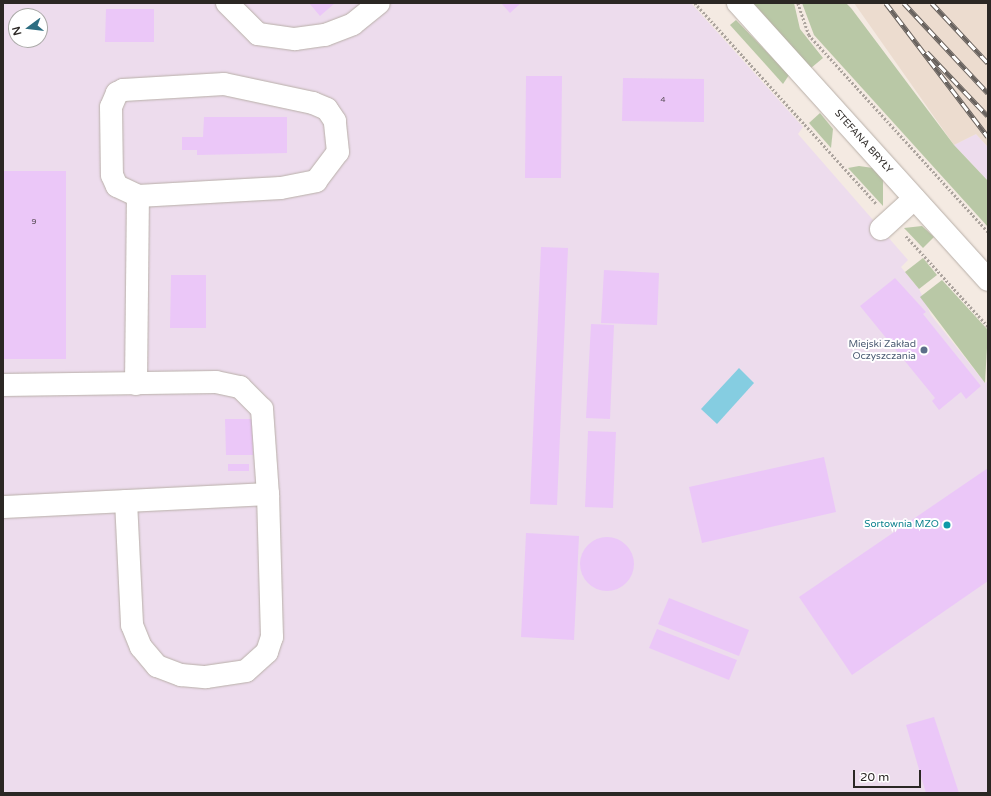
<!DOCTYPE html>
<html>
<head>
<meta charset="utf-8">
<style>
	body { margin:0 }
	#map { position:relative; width:991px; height:796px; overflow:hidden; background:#f4eae2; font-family:"Varela Round",sans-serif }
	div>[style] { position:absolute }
	.industrial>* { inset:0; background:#eddced }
	.built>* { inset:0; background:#ecdccf }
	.green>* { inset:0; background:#b9c8a6 }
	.water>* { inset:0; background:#85cde1 }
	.building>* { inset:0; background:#ebc7f8 }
	.round { border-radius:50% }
	.path>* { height:2.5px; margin-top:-1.25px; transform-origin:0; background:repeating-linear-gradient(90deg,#aca49e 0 2px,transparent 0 4px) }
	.roads { filter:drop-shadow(0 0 1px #b8afa8) drop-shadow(0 0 1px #b8afa8) }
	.minor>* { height:22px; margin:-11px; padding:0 11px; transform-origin:11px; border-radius:11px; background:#fff }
	.rail>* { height:4.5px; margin-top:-2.25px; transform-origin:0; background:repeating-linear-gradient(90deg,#fff 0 9px,#68625e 0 18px); box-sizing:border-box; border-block:1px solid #68625e }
	.dots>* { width:11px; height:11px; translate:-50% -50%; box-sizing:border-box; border:2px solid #fff; border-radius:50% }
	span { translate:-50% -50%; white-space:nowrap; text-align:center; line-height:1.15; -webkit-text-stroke:4px #fff; paint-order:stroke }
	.number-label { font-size:8px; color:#5b4f59 }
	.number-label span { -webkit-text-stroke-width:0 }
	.street-label { font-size:10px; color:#2b2724 }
	.service-label { font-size:10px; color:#4e5e75 }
	.right { translate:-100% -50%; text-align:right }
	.culture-label { font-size:10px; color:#0d838f }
	.frame { position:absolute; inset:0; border:4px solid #2b2724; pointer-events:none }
	.north { position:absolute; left:8px; top:8px; width:40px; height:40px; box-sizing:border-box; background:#fff; border:1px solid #aaa9a7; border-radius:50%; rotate:255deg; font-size:11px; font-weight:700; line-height:16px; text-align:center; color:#2b2724 }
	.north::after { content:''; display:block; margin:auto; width:14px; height:18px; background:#2d6d81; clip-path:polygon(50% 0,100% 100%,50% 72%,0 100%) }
	.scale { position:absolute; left:853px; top:770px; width:68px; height:18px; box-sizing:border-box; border:2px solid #2b2724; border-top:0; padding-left:5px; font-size:12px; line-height:14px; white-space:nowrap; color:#2b2724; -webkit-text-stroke:3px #fff; paint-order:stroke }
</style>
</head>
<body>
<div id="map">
	<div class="industrial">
		<i style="clip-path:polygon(evenodd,4px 3px,691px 3px,803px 127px,798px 134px,908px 260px,901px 267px,919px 289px,931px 315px,985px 383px,988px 381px,988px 793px,3px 793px,4px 3px,16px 16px,40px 16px,40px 40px,16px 40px,16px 16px)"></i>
		<i style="clip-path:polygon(976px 134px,988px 147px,988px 181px,954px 145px)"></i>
	</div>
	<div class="built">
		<i style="clip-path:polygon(854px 3px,988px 3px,988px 147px,976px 134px,954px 145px)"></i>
	</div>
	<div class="green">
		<i style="clip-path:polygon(753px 3px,794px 3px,800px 29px,823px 58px,811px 68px)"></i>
		<i style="clip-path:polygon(802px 3px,846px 3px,851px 8px,954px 145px,988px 181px,988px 227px,814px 35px)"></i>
		<i style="clip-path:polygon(736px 20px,789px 75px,783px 84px,730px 25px)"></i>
		<i style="clip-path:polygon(820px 113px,833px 129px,831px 148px,809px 123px)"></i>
		<i style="clip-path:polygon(859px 166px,873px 168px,883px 180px,883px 206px,848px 168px)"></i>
		<i style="clip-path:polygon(922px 226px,934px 237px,923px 248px,904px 228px)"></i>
		<i style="clip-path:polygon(923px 258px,937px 275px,919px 289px,905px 272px)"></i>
		<i style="clip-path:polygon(942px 280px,988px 330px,985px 383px,920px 297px)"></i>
	</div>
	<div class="water">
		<i style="clip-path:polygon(739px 368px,754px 383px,717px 424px,701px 409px)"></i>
	</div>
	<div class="building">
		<i style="clip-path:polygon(309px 3px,335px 3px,320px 16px)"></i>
		<i style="clip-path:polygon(501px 3px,521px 3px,510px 13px)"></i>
		<i style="clip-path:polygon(106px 9px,154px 9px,154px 42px,105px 42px)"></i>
		<i style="clip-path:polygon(526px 76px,562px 76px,561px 178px,525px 178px)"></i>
		<i style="clip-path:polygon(623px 78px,704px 79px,704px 122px,622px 121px)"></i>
		<i style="clip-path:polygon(204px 117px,287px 117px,287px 153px,197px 155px,197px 150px,182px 150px,182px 137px,203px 137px)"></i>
		<i style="clip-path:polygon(3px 171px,66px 171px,66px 359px,3px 359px)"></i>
		<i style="clip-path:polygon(541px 247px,568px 248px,557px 505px,530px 504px)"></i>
		<i style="clip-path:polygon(604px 270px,659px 273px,657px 325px,601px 323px)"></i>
		<i style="clip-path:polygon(171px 275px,206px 275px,206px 328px,170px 328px)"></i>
		<i style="clip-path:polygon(895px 278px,926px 312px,923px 314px,981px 386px,966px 399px,961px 392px,939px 410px,932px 401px,935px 398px,860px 306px)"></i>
		<i style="clip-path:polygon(591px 324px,614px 325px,610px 419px,586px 418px)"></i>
		<i style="clip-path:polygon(225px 419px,252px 419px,253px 455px,226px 455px)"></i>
		<i style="clip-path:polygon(588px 431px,616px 432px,613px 508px,585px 507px)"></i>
		<i style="clip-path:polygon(824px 457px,836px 512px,702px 543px,689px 487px)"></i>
		<i style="clip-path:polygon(228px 464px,249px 464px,249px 471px,228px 471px)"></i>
		<i style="clip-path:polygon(988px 468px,988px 581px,852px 675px,799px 597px)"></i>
		<i style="clip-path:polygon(526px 533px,579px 536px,574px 640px,521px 637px)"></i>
		<i class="round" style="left:580px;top:537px;width:54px;height:54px"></i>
		<i style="clip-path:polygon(669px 598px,749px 630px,739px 656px,658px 624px)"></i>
		<i style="clip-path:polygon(657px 629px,737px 660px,729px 680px,649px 648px)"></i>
		<i style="clip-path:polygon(934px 717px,959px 793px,926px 793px,906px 725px)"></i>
	</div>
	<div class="path">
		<i style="left:695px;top:3px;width:270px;rotate:47.9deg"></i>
		<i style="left:798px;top:3px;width:34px;rotate:71deg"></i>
		<i style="left:809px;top:35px;width:266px;rotate:47.7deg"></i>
		<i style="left:906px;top:236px;width:122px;rotate:47.7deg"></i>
	</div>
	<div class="roads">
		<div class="minor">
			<i style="left:227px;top:3px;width:44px;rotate:45deg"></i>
			<i style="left:258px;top:34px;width:37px;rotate:8deg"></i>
			<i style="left:295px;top:39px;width:30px;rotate:-8deg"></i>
			<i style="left:325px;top:35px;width:30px;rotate:-21deg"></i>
			<i style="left:353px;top:24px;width:33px;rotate:-39deg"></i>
			<i style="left:738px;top:3px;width:373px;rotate:47.9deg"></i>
			<i style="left:881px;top:229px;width:45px;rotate:-42.3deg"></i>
			<i style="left:136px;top:384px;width:188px;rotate:-89.4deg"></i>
			<i style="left:138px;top:196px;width:143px;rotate:-3.2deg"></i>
			<i style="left:281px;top:188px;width:36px;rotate:-11deg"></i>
			<i style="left:316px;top:181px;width:36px;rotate:-53deg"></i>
			<i style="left:338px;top:152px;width:31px;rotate:-96deg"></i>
			<i style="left:335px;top:121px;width:14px;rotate:-124deg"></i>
			<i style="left:327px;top:109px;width:15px;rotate:-157deg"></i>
			<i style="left:313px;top:103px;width:91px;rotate:-167.9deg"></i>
			<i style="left:224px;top:84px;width:101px;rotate:176.6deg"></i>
			<i style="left:123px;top:90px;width:7px;rotate:153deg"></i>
			<i style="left:117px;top:93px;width:15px;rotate:113deg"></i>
			<i style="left:111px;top:107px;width:68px;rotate:89.2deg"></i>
			<i style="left:112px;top:175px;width:12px;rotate:66deg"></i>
			<i style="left:117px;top:186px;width:23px;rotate:25deg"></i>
			<i style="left:3px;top:385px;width:213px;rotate:-0.8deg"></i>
			<i style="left:216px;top:382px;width:25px;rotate:12deg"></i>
			<i style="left:240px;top:387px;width:31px;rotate:45deg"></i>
			<i style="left:262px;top:409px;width:85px;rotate:86deg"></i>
			<i style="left:268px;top:494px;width:265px;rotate:177.2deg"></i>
			<i style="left:126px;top:501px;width:124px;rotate:87.2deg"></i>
			<i style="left:132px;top:625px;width:24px;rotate:68deg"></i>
			<i style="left:141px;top:647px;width:25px;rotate:50deg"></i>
			<i style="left:157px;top:666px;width:26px;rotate:21deg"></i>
			<i style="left:181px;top:675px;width:25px;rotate:5deg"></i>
			<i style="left:206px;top:677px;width:40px;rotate:-8.5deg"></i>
			<i style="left:246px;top:671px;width:28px;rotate:-42deg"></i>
			<i style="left:267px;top:652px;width:16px;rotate:-72deg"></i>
			<i style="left:272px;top:637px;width:143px;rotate:-91.6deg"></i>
		</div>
	</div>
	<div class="rail">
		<i style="left:886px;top:3px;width:168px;rotate:52.7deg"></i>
		<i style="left:904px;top:3px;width:123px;rotate:47deg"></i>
		<i style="left:932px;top:3px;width:82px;rotate:47deg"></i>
		<i style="left:927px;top:52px;width:88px;rotate:46.4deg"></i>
	</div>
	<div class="dots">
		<i style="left:924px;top:350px;background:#5c6f8a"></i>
		<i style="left:947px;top:525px;background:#0f9aa8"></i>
	</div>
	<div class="number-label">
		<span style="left:663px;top:100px">4</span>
		<span style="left:34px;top:222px">9</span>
	</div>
	<div class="street-label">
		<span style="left:863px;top:142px;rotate:48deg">STEFANA BRYŁY</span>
	</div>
	<div class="service-label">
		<span class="right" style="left:916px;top:350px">Miejski Zakład<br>Oczyszczania</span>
	</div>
	<div class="culture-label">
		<span class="right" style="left:939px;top:525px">Sortownia MZO</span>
	</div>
	<div class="frame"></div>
	<div class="north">N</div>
	<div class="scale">20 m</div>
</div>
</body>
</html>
